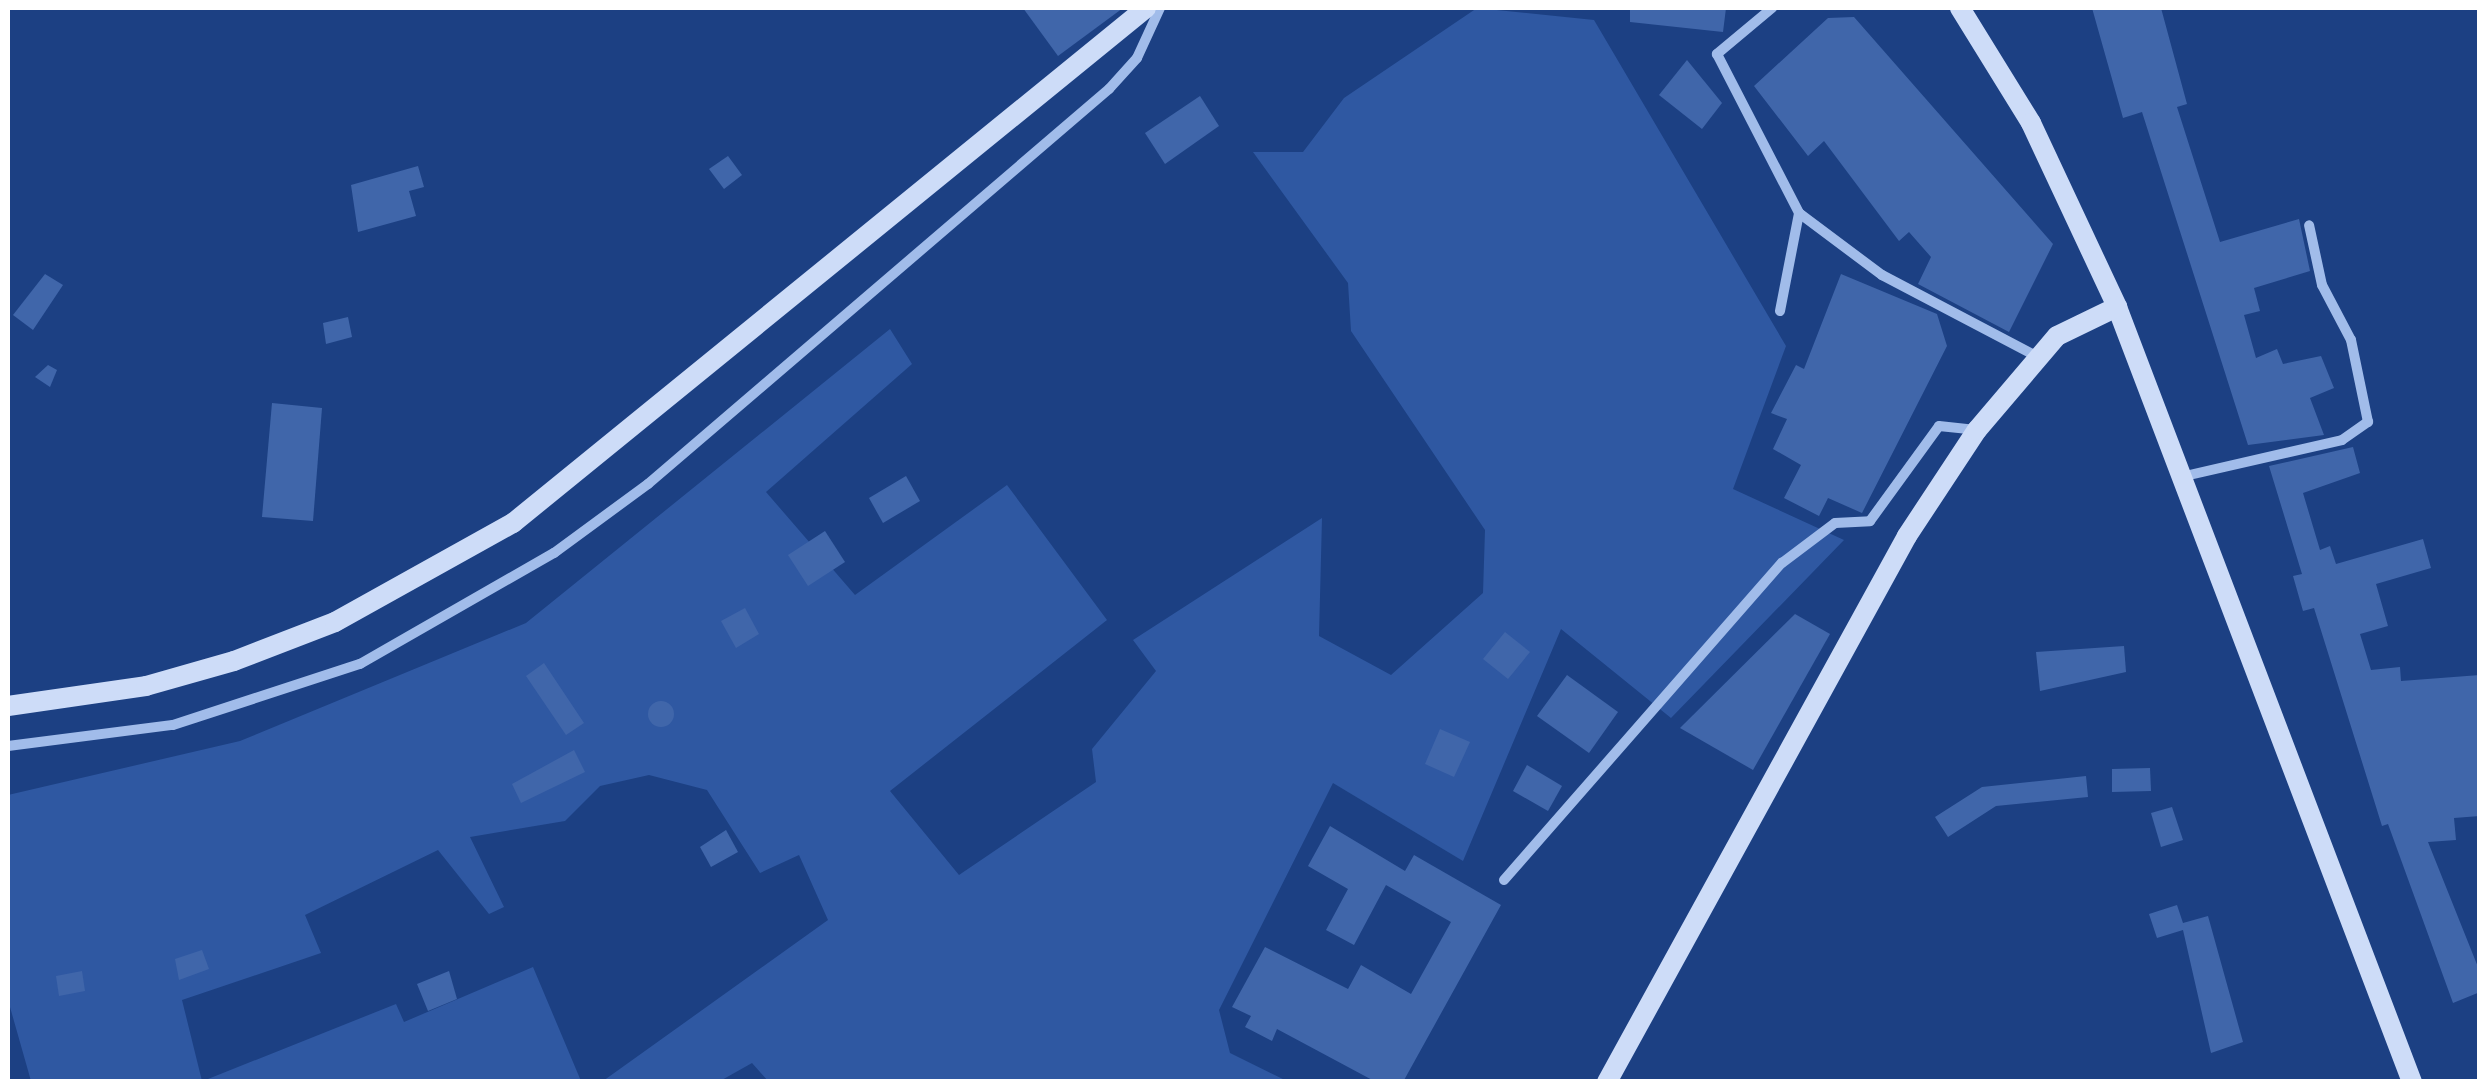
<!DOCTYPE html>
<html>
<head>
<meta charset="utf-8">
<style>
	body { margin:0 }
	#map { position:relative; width:2487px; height:1089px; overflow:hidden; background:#1c4083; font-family:"Open Sans",sans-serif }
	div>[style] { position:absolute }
	.green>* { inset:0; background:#2f58a2 }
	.building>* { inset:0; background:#4066aa }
	.round { border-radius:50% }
	.street>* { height:10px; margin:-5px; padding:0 5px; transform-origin:5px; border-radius:5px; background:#a1bcea }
	.secondary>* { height:20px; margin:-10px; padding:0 10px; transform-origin:10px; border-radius:10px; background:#cddcf8 }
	span { translate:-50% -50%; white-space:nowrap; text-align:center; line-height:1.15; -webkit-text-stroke:9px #1c4083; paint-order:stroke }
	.frame { position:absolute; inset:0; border:10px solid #fff; pointer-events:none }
</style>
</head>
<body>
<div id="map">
	<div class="green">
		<i style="clip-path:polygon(1477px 8px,1594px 20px,1786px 346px,1733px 489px,1844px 540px,1671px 718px,1561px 629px,1463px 861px,1333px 783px,1219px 1010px,1230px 1053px,1287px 1081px,769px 1082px,752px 1063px,720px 1081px,603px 1081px,828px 920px,799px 855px,760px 873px,707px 790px,649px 775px,600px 786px,565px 821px,470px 837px,504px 907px,489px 914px,438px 850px,305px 915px,321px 953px,182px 1000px,202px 1081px,31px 1081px,8px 1000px,8px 795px,240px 741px,526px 623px,890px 329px,912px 364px,766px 492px,855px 595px,1007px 485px,1107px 620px,890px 791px,959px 875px,1096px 782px,1092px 749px,1156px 671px,1133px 640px,1322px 518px,1319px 636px,1391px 675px,1483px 593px,1485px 530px,1351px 331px,1348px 283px,1253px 152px,1303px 152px,1344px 98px)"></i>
		<i style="clip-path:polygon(533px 967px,581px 1081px,203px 1081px,396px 1004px,404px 1022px)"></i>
	</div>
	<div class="building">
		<i style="clip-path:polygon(1023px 8px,1123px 8px,1058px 56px)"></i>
		<i style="clip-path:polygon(1630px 8px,1726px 8px,1723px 32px,1630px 22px)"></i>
		<i style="clip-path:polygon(2092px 8px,2161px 8px,2187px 104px,2177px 107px,2220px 242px,2299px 219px,2310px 271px,2254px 288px,2260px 311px,2244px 315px,2256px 358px,2277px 349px,2283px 364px,2321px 356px,2334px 388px,2310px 398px,2324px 435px,2248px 445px,2142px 112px,2123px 118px)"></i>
		<i style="clip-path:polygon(1854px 17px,2053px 244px,2009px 332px,1918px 284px,1931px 257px,1909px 232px,1899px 241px,1824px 141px,1808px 156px,1754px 86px,1828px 18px)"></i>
		<i style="clip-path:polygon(1687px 60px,1722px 103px,1702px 129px,1659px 95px)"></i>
		<i style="clip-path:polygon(1200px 96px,1219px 126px,1165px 164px,1145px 133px)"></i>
		<i style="clip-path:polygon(728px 156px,742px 175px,724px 189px,709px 169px)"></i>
		<i style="clip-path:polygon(418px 166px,424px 187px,409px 191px,416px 216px,358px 232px,351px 185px)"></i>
		<i style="clip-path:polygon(45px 274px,63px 285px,33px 330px,13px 315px)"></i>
		<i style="clip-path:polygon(1841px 274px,1937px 314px,1947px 346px,1862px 513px,1828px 498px,1819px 516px,1784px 498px,1801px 465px,1773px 449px,1787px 419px,1771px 413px,1796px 365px,1804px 369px)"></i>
		<i style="clip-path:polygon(348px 317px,352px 337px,326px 344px,323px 323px)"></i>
		<i style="clip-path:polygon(48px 365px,57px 370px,50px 387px,35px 377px)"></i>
		<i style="clip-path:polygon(272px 403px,322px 408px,313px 521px,262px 517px)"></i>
		<i style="clip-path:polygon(2353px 447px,2360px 473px,2303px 493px,2320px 550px,2330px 546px,2336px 564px,2423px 539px,2431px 568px,2376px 584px,2388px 626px,2360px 634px,2371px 670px,2400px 667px,2401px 681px,2480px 675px,2480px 816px,2454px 818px,2456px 840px,2428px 842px,2480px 972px,2480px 992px,2453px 1003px,2388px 824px,2382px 826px,2314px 608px,2303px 611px,2293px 576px,2302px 574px,2269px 466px)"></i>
		<i style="clip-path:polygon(906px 476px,920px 501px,883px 523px,869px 498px)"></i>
		<i style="clip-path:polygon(825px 531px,845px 562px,808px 586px,788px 555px)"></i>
		<i style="clip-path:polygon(745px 608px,759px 634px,736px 648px,721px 621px)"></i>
		<i style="clip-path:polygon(1795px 614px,1830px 634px,1753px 770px,1680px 728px)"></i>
		<i style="clip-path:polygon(1505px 632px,1530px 652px,1508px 679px,1483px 659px)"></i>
		<i style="clip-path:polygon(2124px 646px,2126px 672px,2040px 691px,2036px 652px)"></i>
		<i style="clip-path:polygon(544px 663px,584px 723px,566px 735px,526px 676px)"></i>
		<i style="clip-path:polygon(1567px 675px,1618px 712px,1589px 753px,1537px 716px)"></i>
		<i class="round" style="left:648px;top:701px;width:26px;height:26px"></i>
		<i style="clip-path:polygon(1440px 729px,1470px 742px,1454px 777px,1425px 764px)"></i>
		<i style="clip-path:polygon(574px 750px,585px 772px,521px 803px,512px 784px)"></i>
		<i style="clip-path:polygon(1527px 765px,1562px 786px,1548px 811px,1513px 791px)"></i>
		<i style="clip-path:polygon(2150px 768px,2151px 791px,2112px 792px,2112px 769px)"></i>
		<i style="clip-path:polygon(2086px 776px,2088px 797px,1996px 806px,1948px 837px,1935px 817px,1982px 787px)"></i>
		<i style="clip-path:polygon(2172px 807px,2183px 840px,2161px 847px,2151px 813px)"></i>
		<i style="clip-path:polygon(1330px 826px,1405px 871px,1414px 855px,1501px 905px,1403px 1082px,1376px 1082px,1277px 1029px,1272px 1041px,1245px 1027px,1251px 1016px,1232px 1007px,1265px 947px,1348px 989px,1361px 965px,1411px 994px,1451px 922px,1386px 885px,1354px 945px,1326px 930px,1348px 889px,1308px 866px)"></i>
		<i style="clip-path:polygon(726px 830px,738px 852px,711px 867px,700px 847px)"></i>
		<i style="clip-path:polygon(2177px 905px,2183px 923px,2208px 916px,2243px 1042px,2211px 1053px,2183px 930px,2157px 938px,2149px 914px)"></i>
		<i style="clip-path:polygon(202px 950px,209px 969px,179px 980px,175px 959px)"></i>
		<i style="clip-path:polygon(82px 971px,85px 991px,59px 996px,56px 976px)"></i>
		<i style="clip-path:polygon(449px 971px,457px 999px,428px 1011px,417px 984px)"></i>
	</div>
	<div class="street">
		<i style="left:1772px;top:8px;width:72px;rotate:140.1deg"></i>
		<i style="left:1717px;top:54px;width:179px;rotate:62.7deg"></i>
		<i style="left:1799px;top:213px;width:104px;rotate:36.8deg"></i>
		<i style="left:1882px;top:275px;width:176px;rotate:27.7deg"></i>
		<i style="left:1780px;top:311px;width:100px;rotate:-79deg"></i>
		<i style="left:2185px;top:476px;width:161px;rotate:-12.9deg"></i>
		<i style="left:2342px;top:440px;width:32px;rotate:-35deg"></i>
		<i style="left:2368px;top:422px;width:84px;rotate:-101.7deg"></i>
		<i style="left:2351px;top:340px;width:62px;rotate:-117.8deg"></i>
		<i style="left:2322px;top:285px;width:61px;rotate:-102.2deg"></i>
		<i style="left:8px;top:746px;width:166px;rotate:-7.3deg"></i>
		<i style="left:173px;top:725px;width:197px;rotate:-18.1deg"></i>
		<i style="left:360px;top:664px;width:224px;rotate:-29.8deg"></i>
		<i style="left:554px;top:553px;width:117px;rotate:-36.3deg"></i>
		<i style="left:648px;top:484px;width:607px;rotate:-40.59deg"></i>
		<i style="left:1109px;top:89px;width:42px;rotate:-47.9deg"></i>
		<i style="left:1137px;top:58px;width:55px;rotate:-65.3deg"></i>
		<i style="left:1504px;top:880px;width:422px;rotate:-48.8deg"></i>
		<i style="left:1782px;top:563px;width:66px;rotate:-37deg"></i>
		<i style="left:1835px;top:523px;width:35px;rotate:-3deg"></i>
		<i style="left:1870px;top:521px;width:117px;rotate:-54deg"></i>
		<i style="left:1939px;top:426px;width:37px;rotate:6deg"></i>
	</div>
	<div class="secondary">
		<i style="left:1960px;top:8px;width:135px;rotate:58.3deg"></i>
		<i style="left:2031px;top:123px;width:203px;rotate:64.9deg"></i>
		<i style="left:2117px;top:307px;width:829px;rotate:69.16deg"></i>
		<i style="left:8px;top:706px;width:139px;rotate:-8.2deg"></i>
		<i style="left:146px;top:686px;width:91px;rotate:-15.9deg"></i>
		<i style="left:234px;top:661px;width:108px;rotate:-21.1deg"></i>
		<i style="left:335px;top:622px;width:204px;rotate:-29.1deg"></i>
		<i style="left:513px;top:523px;width:816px;rotate:-39.13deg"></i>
		<i style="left:1607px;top:1082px;width:623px;rotate:-61.21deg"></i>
		<i style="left:1907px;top:536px;width:127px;rotate:-56.6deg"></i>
		<i style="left:1977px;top:430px;width:123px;rotate:-49.6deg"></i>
		<i style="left:2057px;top:336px;width:67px;rotate:-25.8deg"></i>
	</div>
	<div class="frame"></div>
</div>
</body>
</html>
